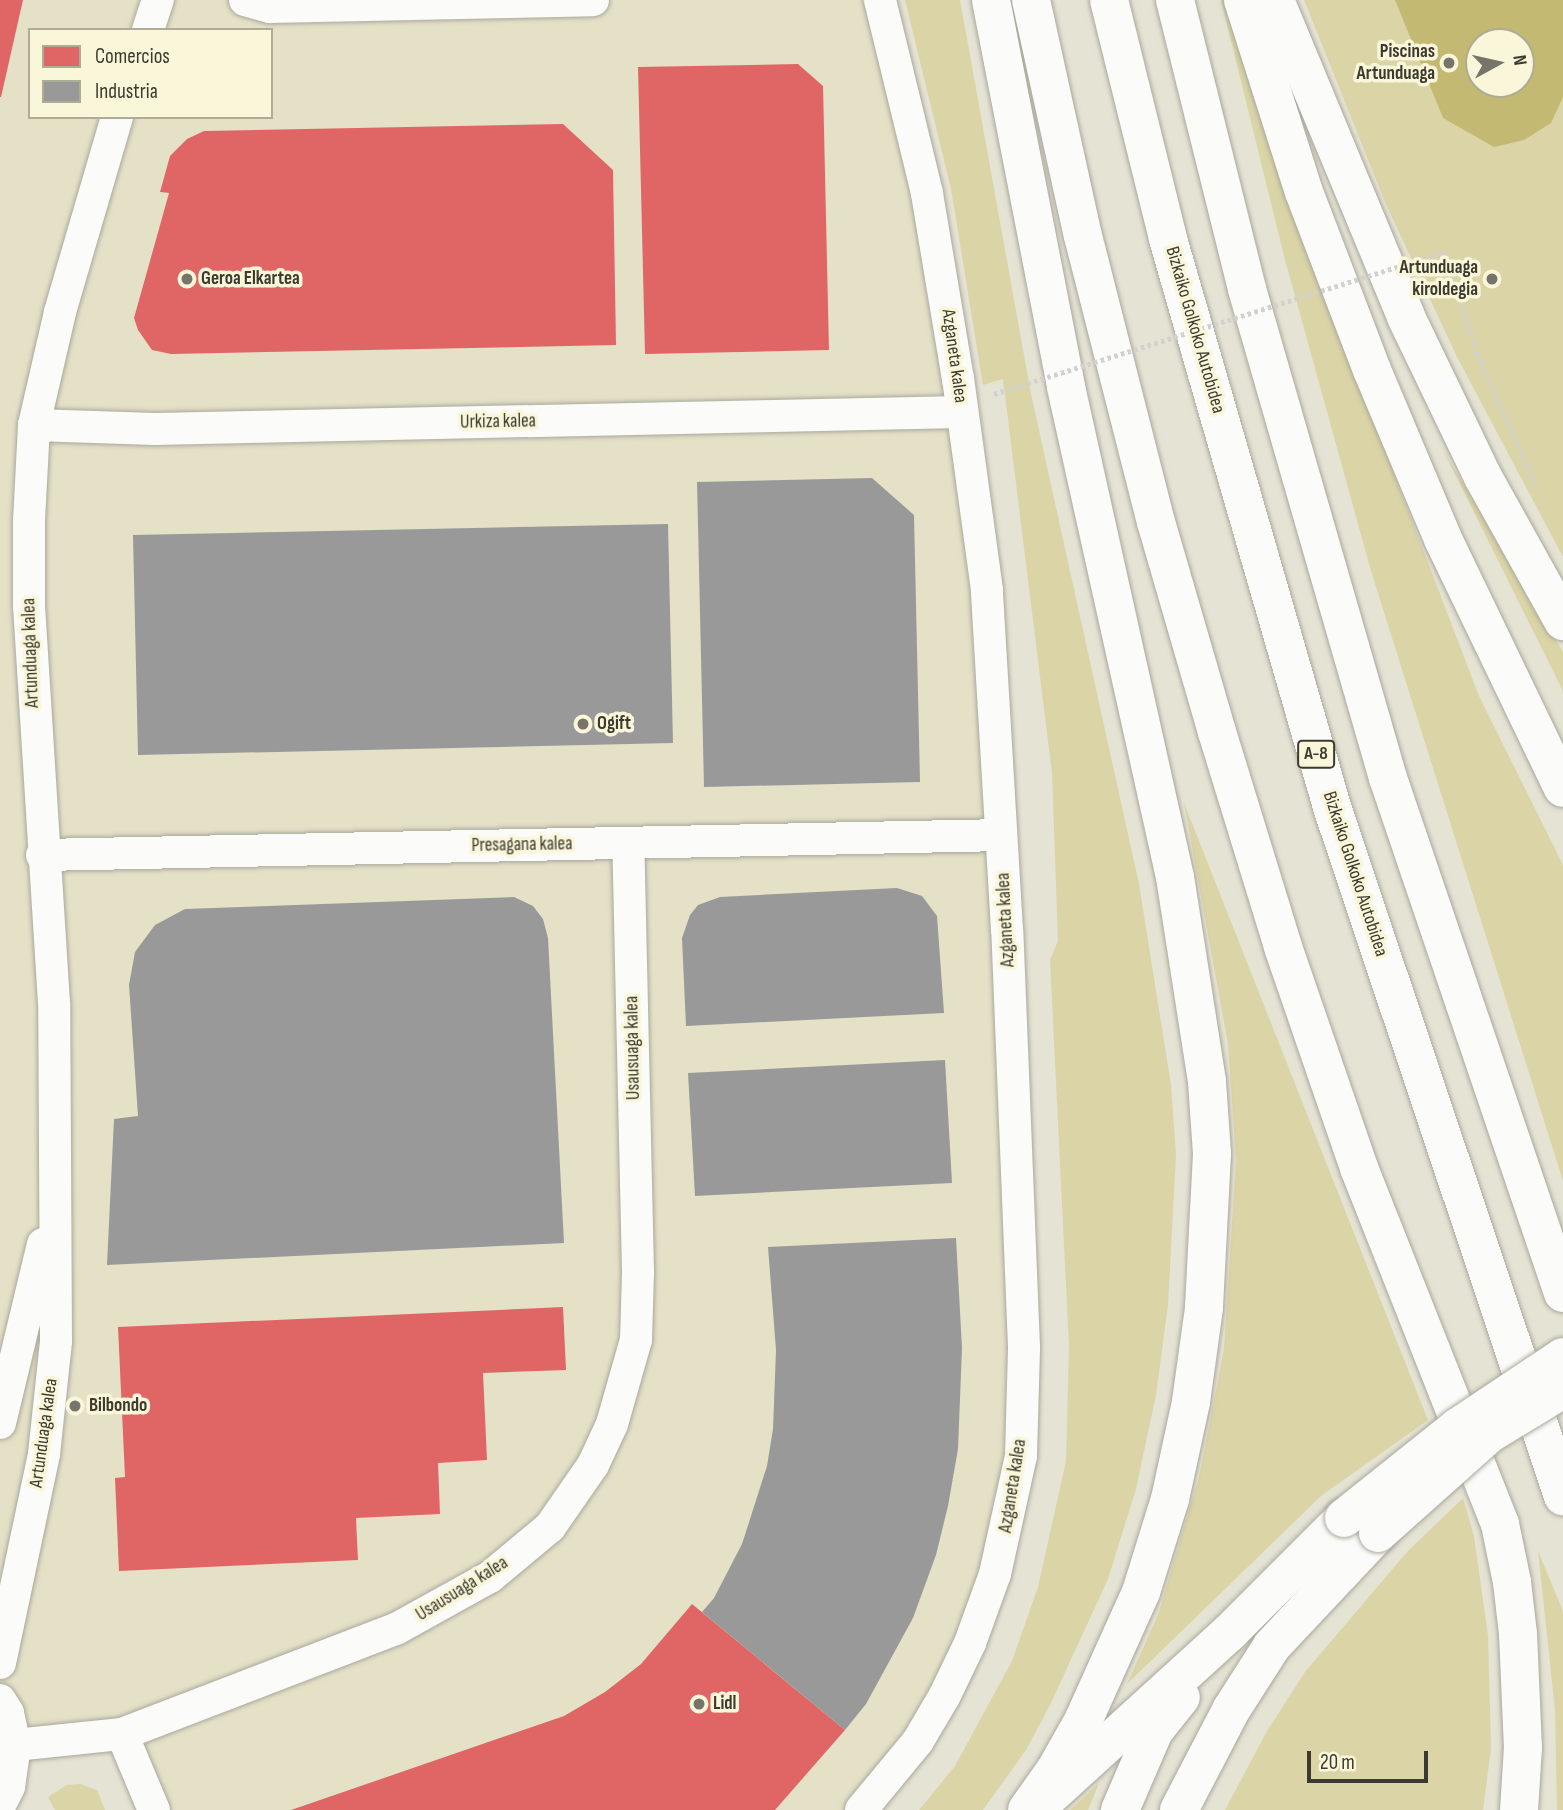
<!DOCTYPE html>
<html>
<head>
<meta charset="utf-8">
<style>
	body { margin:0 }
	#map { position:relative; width:1563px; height:1810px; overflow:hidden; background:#e5e3d4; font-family:"Sofia Sans Condensed",sans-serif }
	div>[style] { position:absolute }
	.built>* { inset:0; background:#e4e1c7 }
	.green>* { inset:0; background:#dbd4a7 }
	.water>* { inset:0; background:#c4b973 }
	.shops>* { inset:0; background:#e06666 }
	.industry>* { inset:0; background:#999 }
	.path>* { height:4.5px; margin-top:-2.25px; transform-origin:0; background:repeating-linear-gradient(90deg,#d1d1cd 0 3.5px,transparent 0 7px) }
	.roads { filter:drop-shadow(0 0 2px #aaa89c) drop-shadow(0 0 2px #aaa89c) }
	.minor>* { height:32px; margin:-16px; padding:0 16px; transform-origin:16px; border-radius:16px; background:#fbfbf9 }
	.primary>* { height:38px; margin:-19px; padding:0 19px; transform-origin:19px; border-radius:19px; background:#fbfbf9 }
	.motorway>* { height:38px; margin:-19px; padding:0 19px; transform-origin:19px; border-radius:19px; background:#fbfbf9 }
	.path-bridge>* { height:4.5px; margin-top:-2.25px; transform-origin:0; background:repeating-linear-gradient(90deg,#d1d1cd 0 3.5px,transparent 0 7px) }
	.bridges { filter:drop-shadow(0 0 2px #aaa89c) drop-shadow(0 0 2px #aaa89c) }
	.primary-bridge>* { height:38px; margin:-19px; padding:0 19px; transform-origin:19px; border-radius:19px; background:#fbfbf9 }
	.motorway-bridge>* { height:38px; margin:-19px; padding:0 19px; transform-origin:19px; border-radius:19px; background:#fbfbf9 }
	.dots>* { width:19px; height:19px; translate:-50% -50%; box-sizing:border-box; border:4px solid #faf6da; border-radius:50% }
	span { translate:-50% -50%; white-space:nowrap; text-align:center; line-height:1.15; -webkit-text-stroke:7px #faf6da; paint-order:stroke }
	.shield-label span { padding:2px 5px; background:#faf6da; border:2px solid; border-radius:5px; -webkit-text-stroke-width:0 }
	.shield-label { font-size:18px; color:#3c3a2f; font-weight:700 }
	.poi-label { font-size:19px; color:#3c3a2f; font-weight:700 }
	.right { translate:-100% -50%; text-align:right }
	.left { translate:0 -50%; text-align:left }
	.street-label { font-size:19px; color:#3c3a2f }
	.legend { position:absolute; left:28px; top:28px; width:245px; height:91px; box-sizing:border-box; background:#faf6da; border:2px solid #aeab96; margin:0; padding:9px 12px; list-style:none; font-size:21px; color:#3c3a2f }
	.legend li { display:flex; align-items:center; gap:14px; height:35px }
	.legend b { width:35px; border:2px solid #aeab96 }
	.north { position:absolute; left:1465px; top:28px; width:70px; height:70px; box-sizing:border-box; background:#faf6da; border:2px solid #aeab96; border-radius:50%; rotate:82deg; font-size:19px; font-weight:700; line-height:28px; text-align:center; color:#3c3a2f }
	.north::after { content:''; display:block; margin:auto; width:24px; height:32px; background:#777569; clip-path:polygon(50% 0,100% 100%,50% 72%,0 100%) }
	.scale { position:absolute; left:1307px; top:1751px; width:121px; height:32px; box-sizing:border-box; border:4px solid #3c3a2f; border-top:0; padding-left:9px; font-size:21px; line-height:24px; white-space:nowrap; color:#3c3a2f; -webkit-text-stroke:5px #faf6da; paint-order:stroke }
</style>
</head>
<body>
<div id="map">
	<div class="built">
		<i style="clip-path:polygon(evenodd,0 0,880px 0,962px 412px,1021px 1456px,970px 1643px,861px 1810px,154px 1810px,122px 1734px,15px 1745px,0 1700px,0 0,30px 30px,271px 30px,271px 117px,30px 117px,30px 30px)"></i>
	</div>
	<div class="green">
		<i style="clip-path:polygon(905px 0,960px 0,1031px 394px,1139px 884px,1171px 1085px,1176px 1155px,1168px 1305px,1156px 1395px,1136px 1489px,1108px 1579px,1050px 1705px,1026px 1750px,983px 1810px,919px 1810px,955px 1766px,1012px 1661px,1038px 1587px,1066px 1461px,1069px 1347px,1050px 960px,1058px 941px,1052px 773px,1003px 379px,983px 385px,951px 189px)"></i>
		<i style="clip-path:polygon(1221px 0,1228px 0,1338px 327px,1479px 696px,1563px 865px,1563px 1181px,1371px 571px,1284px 256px)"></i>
		<i style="clip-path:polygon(evenodd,1304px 0,1563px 0,1563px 557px,1456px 355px,1385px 202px,1304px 0,1479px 42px,1521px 42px,1521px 84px,1479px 84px,1479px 42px)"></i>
		<i style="clip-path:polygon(1444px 452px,1563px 652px,1563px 691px)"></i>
		<i style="clip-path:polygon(1184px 803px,1428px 1420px,1321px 1496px,1127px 1684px,1158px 1615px,1199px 1477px,1224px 1349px,1236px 1160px,1228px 1044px)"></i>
		<i style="clip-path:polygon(1463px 1498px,1474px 1536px,1488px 1636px,1491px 1748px,1483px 1810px,1225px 1810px,1267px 1731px,1305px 1672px,1407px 1552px)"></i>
		<i style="clip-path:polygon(1538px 1551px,1563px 1611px,1563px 1810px,1557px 1810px,1555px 1710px)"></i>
		<i style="clip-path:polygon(1099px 1783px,1088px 1810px,1070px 1810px)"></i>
		<i style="clip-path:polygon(80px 1784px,97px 1790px,105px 1810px,55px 1810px,48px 1797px,67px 1785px)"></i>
	</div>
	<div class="water">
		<i style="clip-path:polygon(evenodd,1395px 0,1563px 0,1563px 97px,1551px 123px,1524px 140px,1494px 147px,1443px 118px,1395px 0,1479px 42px,1521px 42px,1521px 84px,1479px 84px,1479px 42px)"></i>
	</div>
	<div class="shops">
		<i style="clip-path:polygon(0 0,23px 0,1px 97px,0 97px)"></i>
		<i style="clip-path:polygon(798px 64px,823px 86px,829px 350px,645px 354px,638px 67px)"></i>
		<i style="clip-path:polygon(563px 124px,613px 170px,616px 345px,171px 354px,152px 350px,138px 330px,134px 318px,169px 193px,160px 192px,170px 156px,187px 139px,204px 131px)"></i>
		<i style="clip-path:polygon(563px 1307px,566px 1370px,483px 1373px,487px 1460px,438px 1463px,440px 1514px,356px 1518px,358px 1560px,119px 1571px,115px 1478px,125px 1477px,118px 1327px)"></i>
		<i style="clip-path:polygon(692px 1604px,845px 1730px,775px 1810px,291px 1810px,564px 1716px,605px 1692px,641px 1664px)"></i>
	</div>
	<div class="industry">
		<i style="clip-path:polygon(872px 478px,914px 515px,920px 782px,704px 787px,697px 482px)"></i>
		<i style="clip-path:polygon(668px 524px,673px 743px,138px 755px,133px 535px)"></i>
		<i style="clip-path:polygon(897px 888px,922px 896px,937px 916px,944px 1013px,686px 1026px,682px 938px,690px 915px,698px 905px,720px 897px)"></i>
		<i style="clip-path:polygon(514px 897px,533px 906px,543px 919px,548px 938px,564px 1243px,107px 1265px,114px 1119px,138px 1116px,129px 985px,135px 952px,155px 925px,185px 909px)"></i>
		<i style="clip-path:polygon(945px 1060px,952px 1183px,695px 1196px,688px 1073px)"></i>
		<i style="clip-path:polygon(956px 1238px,962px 1348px,958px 1449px,948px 1506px,936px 1555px,913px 1618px,866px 1704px,845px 1730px,702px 1612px,714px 1598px,742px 1544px,767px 1466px,773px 1429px,776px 1350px,768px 1247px)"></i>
	</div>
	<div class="path">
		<i style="left:1443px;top:252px;width:114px;rotate:71.1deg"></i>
		<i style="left:1480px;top:360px;width:137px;rotate:65.9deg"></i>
	</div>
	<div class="roads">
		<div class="minor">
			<i style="left:245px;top:0;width:26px;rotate:16deg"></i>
			<i style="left:270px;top:7px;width:323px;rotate:-1.2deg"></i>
			<i style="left:148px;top:30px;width:32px;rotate:-72deg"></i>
			<i style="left:34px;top:425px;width:121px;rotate:1.9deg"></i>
			<i style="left:155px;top:429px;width:807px;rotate:-1.21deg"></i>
			<i style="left:42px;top:855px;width:959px;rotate:-1.19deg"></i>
			<i style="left:0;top:1423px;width:184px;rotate:-76.5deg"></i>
			<i style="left:0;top:1663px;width:214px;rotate:-78.1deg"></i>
			<i style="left:44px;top:1454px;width:114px;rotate:-83.9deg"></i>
			<i style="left:56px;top:1341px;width:338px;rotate:-90.3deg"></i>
			<i style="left:54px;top:1003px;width:397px;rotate:-93.6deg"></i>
			<i style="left:29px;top:607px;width:86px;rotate:-90deg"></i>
			<i style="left:29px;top:521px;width:96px;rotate:-87deg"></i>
			<i style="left:34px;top:425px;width:116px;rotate:-77deg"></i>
			<i style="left:60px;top:312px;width:203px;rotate:-73.7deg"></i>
			<i style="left:0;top:1700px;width:15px;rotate:58deg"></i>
			<i style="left:8px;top:1713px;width:33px;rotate:78deg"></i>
			<i style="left:15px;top:1745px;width:42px;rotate:98.1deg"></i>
			<i style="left:9px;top:1787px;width:20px;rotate:117deg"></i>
			<i style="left:122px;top:1734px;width:82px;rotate:67.2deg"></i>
			<i style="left:15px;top:1745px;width:108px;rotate:-5.9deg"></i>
			<i style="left:122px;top:1734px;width:293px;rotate:-21deg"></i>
			<i style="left:396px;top:1629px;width:107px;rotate:-29deg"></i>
			<i style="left:490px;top:1577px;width:78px;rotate:-39.8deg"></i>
			<i style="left:550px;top:1527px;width:75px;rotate:-55.3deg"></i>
			<i style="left:593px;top:1465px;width:45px;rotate:-65.1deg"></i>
			<i style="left:612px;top:1424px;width:87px;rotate:-74.1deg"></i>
			<i style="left:636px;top:1340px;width:69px;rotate:-88.3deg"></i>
			<i style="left:638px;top:1271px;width:428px;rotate:-91.3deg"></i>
			<i style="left:861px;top:1810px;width:89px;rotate:-50.4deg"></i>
			<i style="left:918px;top:1741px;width:53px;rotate:-59.6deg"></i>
			<i style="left:945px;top:1695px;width:58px;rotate:-64.3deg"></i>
			<i style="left:970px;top:1643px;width:73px;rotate:-70.1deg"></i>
			<i style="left:995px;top:1574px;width:121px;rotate:-77.6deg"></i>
			<i style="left:1021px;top:1456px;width:109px;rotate:-88.4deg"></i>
			<i style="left:1024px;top:1347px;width:417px;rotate:-92.3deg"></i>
			<i style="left:1007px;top:930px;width:341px;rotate:-93.4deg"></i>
			<i style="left:987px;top:590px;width:213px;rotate:-97.8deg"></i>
			<i style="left:958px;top:379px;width:189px;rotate:-99.5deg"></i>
			<i style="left:927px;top:193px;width:199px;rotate:-103.7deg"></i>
		</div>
		<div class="primary">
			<i style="left:1041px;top:1804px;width:257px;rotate:-42.3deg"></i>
			<i style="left:1231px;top:1631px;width:160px;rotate:-45deg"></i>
			<i style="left:1120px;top:1810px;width:86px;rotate:-66.7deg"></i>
			<i style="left:1154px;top:1731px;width:43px;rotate:-51.5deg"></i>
		</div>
		<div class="motorway">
			<i style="left:991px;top:0;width:394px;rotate:79deg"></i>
			<i style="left:1066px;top:387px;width:502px;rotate:77.46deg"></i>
			<i style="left:1175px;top:877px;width:207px;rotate:81.1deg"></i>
			<i style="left:1207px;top:1082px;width:72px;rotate:86deg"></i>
			<i style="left:1212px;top:1154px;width:154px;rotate:93deg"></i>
			<i style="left:1204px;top:1308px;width:95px;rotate:97.9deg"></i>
			<i style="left:1191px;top:1402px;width:99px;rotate:102.2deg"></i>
			<i style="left:1170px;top:1499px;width:97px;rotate:107.3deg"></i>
			<i style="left:1141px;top:1592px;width:141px;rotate:114.2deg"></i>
			<i style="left:1083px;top:1721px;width:55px;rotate:119.4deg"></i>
			<i style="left:1056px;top:1769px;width:50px;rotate:125.3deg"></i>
			<i style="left:1031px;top:0;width:242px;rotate:77.6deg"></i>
			<i style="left:1083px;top:236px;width:295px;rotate:75.7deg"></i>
			<i style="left:1156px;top:522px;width:219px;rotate:73.8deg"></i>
			<i style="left:1217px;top:732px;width:225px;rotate:72.9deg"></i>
			<i style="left:1283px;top:947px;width:234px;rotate:71deg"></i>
			<i style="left:1359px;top:1168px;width:383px;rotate:68.4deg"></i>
			<i style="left:1500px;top:1524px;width:59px;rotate:78.3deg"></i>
			<i style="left:1512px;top:1582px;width:52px;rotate:83.4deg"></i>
			<i style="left:1518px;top:1634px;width:113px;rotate:87.5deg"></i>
			<i style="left:1523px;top:1747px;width:63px;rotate:93.6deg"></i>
			<i style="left:1109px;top:0;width:246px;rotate:76.1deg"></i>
			<i style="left:1168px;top:239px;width:591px;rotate:73.89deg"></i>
			<i style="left:1332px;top:807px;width:727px;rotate:71.47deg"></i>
			<i style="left:1175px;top:0;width:298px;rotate:76deg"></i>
			<i style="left:1247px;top:289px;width:509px;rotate:73.92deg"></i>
			<i style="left:1388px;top:778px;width:544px;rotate:71.23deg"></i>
			<i style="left:1243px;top:0;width:201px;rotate:72.4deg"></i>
			<i style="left:1304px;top:192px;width:191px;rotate:69.1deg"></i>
			<i style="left:1372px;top:370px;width:183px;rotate:67.2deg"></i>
			<i style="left:1443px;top:539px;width:276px;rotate:64.3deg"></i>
			<i style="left:1275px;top:0;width:343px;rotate:67.5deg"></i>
			<i style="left:1406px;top:317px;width:178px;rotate:64.3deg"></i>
			<i style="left:1483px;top:477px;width:165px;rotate:60.9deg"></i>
			<i style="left:1179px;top:1810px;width:113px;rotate:-62.5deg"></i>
			<i style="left:1231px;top:1710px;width:76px;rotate:-57.4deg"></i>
			<i style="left:1272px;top:1646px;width:155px;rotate:-46.8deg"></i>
		</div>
	</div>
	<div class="path-bridge">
		<i style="left:994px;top:394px;width:471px;rotate:-17.5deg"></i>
	</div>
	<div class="bridges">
		<div class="primary-bridge">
			<i style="left:1344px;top:1518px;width:146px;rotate:-38.6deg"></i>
			<i style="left:1458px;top:1427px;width:126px;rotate:-33.7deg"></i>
		</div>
		<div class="motorway-bridge">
			<i style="left:1378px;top:1533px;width:149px;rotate:-41.7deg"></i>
			<i style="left:1489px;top:1434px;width:87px;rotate:-31.3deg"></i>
		</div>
	</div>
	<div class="dots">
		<i style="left:1449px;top:63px;background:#777569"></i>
		<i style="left:187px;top:279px;background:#777569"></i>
		<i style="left:1492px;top:279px;background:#777569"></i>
		<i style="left:583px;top:724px;background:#777569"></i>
		<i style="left:75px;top:1406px;background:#777569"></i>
		<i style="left:699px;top:1704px;background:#777569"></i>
	</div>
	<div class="shield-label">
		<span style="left:1316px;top:754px">A-8</span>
	</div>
	<div class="poi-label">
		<span class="right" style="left:1435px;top:63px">Piscinas<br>Artunduaga</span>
		<span class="right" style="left:1478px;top:279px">Artunduaga<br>kiroldegia</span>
		<span class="left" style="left:201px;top:279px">Geroa Elkartea</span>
		<span class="left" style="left:597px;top:724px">Ogift</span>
		<span class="left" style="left:89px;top:1406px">Bilbondo</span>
		<span class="left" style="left:713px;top:1704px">Lidl</span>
	</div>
	<div class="street-label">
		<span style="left:1195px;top:330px;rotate:74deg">Bizkaiko Golkoko Autobidea</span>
		<span style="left:954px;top:356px;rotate:82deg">Azganeta kalea</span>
		<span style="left:498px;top:422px;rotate:-1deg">Urkiza kalea</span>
		<span style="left:31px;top:653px;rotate:-92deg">Artunduaga kalea</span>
		<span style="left:522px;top:845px;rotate:-1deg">Presagana kalea</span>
		<span style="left:1355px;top:874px;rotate:72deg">Bizkaiko Golkoko Autobidea</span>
		<span style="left:1006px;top:920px;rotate:-93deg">Azganeta kalea</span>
		<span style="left:633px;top:1048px;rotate:-91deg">Usausuaga kalea</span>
		<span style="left:44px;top:1433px;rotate:-82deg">Artunduaga kalea</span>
		<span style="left:1013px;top:1486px;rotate:-81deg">Azganeta kalea</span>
		<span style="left:462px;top:1589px;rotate:-32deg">Usausuaga kalea</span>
	</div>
	<ul class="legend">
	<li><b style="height:19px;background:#e06666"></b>Comercios</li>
	<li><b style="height:19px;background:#999"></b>Industria</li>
	</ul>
	<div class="north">N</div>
	<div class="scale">20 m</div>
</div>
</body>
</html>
